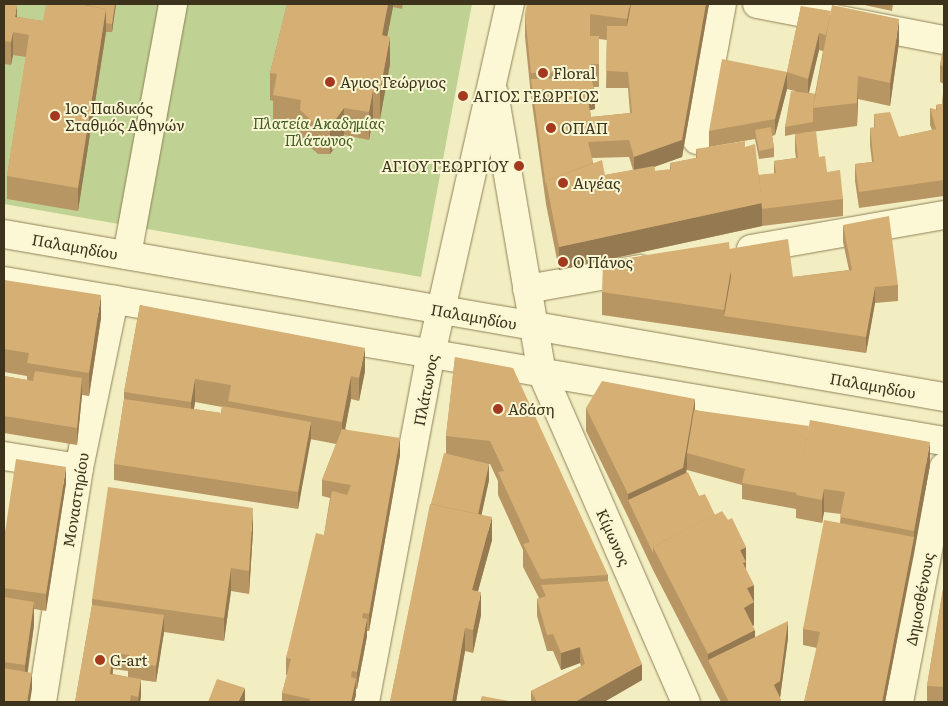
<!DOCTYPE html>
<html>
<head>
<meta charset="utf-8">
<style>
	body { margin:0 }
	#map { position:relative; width:948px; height:706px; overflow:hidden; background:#f3eec2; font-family:Literata,serif }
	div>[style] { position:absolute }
	.green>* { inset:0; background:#bfd294 }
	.roads { filter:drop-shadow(0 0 1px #8f8057) drop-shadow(0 0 1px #8f8057) }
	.minor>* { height:28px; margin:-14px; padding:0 14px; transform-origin:14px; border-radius:14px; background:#fcf8d6 }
	.wall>* { inset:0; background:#b79664 }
	.shaded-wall>* { inset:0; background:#957a51 }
	.building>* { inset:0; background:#d5af74 }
	.dots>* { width:14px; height:14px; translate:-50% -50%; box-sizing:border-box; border:2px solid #f9f6d2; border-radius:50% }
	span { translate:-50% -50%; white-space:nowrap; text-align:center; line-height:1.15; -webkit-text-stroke:4px #f9f6d2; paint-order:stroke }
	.poi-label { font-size:15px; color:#3d331d }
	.left { translate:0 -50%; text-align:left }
	.right { translate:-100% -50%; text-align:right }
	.park-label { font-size:15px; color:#415c21; font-style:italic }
	.street-label { font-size:15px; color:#3d331d }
	.frame { position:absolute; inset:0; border:5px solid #3d331d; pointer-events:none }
</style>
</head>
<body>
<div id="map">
	<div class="green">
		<i style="clip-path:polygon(4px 4px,472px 4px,421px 277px,4px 204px)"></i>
	</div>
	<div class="roads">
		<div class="minor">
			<i style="left:757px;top:4px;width:190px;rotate:10.9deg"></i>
			<i style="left:494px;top:93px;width:284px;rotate:80.3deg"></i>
			<i style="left:542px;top:373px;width:359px;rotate:66.4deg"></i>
			<i style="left:697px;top:140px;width:138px;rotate:-79.6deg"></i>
			<i style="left:4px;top:234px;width:954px;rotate:9.84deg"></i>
			<i style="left:751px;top:249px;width:196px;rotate:-10deg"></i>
			<i style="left:127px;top:255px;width:255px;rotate:-79.6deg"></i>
			<i style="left:4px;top:281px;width:954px;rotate:9.66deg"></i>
			<i style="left:527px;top:289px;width:115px;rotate:-10deg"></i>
			<i style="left:4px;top:456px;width:76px;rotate:9.1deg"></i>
			<i style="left:42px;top:702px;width:237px;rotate:-81deg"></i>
			<i style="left:79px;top:468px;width:172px;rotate:-78.2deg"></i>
			<i style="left:365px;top:702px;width:354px;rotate:-79.3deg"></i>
			<i style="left:431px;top:354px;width:359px;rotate:-77.3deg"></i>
			<i style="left:899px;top:702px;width:239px;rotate:-79.2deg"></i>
		</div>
	</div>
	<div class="wall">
		<i style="clip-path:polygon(4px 4px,17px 17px,43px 21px,86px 5px,87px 4px,116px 4px,112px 32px,106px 32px,78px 211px,7px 199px,7px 176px,26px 57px,13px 55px,11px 65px,4px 64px)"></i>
		<i style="clip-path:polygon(287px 4px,403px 4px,402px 9px,393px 7px,387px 36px,390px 64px,380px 119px,373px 118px,369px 140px,344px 135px,330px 154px,318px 154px,300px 138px,300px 127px,273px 122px,273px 101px,270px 100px,270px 73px)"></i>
		<i style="clip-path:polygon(evenodd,709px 4px,682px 157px,654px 167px,655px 171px,670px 170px,670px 163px,696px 158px,696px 149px,745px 147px,759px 175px,774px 174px,774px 161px,796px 158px,795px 151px,795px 134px,785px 136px,785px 127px,795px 91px,787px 89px,775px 135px,772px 136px,774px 148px,774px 157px,759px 159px,755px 139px,709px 147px,709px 131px,787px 72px,801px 6px,899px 42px,890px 106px,858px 99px,857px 126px,804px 133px,819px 157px,827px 172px,843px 199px,843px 216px,762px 226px,559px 270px,546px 204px,531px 96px,525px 37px,525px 14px,709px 4px,599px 39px,607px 40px,606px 88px,628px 88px,630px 113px,591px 117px,590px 110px,595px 109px,594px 87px,599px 87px,599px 39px,709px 4px,819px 50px,823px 51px,815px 94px,809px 93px,819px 50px,709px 4px,629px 157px,633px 170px,605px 175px,593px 163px,592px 158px,629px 157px)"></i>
		<i style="clip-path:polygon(860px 4px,893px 4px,892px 11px)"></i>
		<i style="clip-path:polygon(944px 45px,944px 84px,940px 82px,940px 65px)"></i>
		<i style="clip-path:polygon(944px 85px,944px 196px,859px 208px,855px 181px,855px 164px,872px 162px,870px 145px,870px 128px,874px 128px,874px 114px,899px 137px,932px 130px,930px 125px,930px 108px,936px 110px,936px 105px,942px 104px)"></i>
		<i style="clip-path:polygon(843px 225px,898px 285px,898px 301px,875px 303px,866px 353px,602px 315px,602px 292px,729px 249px,793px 277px,849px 270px,843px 242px)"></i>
		<i style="clip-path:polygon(4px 280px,101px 318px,89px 396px,82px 395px,77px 445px,4px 433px,4px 376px,27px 380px,27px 376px,4px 372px)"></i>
		<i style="clip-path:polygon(evenodd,140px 305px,365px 371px,359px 401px,351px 399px,345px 429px,400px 455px,369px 631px,367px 631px,367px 636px,357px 689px,356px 689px,356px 695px,354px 702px,282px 702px,282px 693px,287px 675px,286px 675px,286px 658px,324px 535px,330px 498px,322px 496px,322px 480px,336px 444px,310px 439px,298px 509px,114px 480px,114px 464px,124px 399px,124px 392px,140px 305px,195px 402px,222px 407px,221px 413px,194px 409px,195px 402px)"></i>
		<i style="clip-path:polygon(455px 357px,608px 575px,608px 581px,642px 680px,604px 702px,531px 702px,531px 691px,581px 666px,580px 663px,561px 670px,553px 651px,547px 651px,537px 616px,537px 599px,539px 598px,523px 567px,523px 550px,498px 495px,498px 481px,490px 464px,489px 464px,489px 480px,481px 515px,492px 540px,478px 591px,481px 615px,473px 653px,465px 651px,456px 702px,390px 702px,431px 504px,446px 454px,446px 436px)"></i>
		<i style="clip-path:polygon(586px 408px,695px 410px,930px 465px,885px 702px,804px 702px,817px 648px,803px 645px,803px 629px,840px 523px,841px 514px,824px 512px,822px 523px,796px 518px,796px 509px,742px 499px,742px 485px,687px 470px,687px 468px,686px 472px,699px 496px,715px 515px,746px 570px,754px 601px,754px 625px,753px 626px,755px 637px,788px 638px,780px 698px,781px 702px,721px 702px,653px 570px,628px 517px,586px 431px)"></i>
		<i style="clip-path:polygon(66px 483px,46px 611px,34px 609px,34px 625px,28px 672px,32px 689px,4px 702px,4px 539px)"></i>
		<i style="clip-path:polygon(evenodd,253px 531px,249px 594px,231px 591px,224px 641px,164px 632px,156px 682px,141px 680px,141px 696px,140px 702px,75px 702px,92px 605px,92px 599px,253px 531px,113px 669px,128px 671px,128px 677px,113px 674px,113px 669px)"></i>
		<i style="clip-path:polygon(944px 583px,944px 702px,927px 702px,927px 686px)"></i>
	</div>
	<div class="shaded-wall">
		<i style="clip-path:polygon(17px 4px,17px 27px,15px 17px)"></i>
		<i style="clip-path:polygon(115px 4px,116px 4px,112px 32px,112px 24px)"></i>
		<i style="clip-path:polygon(388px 4px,393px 4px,393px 7px,382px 63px,382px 35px)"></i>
		<i style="clip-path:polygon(630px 4px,634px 4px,627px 42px,627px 19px)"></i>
		<i style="clip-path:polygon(706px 4px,709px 4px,682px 157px,634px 174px,634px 157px)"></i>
		<i style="clip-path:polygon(106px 9px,106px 32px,78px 211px,78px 188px)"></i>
		<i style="clip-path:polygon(899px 19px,899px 42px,890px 106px,890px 83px)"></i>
		<i style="clip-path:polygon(13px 32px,13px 55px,11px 65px,11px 42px)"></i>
		<i style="clip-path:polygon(819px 33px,819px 50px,808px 95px,808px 79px)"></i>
		<i style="clip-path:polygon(390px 37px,390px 64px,380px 119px,380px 91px)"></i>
		<i style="clip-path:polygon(787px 72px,787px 89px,775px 135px,775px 119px)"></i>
		<i style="clip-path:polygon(858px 76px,858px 99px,857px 126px,857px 103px)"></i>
		<i style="clip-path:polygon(373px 90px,373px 118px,369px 140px,369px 112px)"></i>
		<i style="clip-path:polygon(595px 92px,595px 109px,587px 111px,587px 94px)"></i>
		<i style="clip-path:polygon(344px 108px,344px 135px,330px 154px,330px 127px)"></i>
		<i style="clip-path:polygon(762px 203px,762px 226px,559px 270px,559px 247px)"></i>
		<i style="clip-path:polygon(731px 270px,731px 293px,724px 316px,724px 310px)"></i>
		<i style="clip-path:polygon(875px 287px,875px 303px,866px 353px,866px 337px)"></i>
		<i style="clip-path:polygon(101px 295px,101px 318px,89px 396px,89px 373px)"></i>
		<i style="clip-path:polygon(365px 348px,365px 371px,359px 401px,359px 378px)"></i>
		<i style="clip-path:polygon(351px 376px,351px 399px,342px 445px,342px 422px)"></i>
		<i style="clip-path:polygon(82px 378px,82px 395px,77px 445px,77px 428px)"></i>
		<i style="clip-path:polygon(195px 379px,195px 402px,191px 425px,191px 402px)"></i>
		<i style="clip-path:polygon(695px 399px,695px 422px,687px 453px,687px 468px,683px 491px,628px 500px,628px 494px)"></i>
		<i style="clip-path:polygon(311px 422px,311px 439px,298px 509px,298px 492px)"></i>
		<i style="clip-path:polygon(400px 438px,400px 455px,369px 631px,369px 614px)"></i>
		<i style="clip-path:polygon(930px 442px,930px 465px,914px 554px,885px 702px,882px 702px,914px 537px,914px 531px)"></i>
		<i style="clip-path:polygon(489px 464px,489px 480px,477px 536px,477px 520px)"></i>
		<i style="clip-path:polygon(66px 467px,66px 483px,46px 611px,46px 594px)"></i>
		<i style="clip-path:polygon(824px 489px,824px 512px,822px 523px,822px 500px)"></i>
		<i style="clip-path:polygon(253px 508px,253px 531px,249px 594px,249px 571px)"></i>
		<i style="clip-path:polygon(492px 517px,492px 540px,472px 613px,472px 590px)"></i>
		<i style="clip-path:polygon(746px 547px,746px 585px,740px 550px)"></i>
		<i style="clip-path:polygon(231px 568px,231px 591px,224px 641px,224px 618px)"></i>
		<i style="clip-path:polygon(754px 585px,754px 625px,744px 631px,744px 608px,747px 588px)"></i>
		<i style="clip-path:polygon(481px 592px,481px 615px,473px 653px,473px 630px)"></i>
		<i style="clip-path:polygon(34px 602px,34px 625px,25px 688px,25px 665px)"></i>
		<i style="clip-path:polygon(164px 615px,164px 632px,156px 682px,156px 666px)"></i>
		<i style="clip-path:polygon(367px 619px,367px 636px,357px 689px,357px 672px)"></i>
		<i style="clip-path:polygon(788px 621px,788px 638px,780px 698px,774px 685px)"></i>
		<i style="clip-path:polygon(465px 628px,465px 651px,456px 702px,452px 702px)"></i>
		<i style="clip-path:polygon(755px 630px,755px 653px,708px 660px,708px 677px,708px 654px)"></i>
		<i style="clip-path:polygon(580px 647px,580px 663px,561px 670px,561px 653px)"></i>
		<i style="clip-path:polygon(113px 653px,113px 669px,110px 690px,110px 674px)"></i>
		<i style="clip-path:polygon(642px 664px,642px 680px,604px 702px,575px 702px)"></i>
		<i style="clip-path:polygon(32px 673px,32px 689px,30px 702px,27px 702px)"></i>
		<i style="clip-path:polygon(141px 679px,141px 696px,140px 702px,138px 702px)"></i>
		<i style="clip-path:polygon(356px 679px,356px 695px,354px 702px,351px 702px)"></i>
		<i style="clip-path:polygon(245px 688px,245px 702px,238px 702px)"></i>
	</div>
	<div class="building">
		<i style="clip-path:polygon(4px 4px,17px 4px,15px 17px,43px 21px,46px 4px,77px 4px,106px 9px,78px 188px,7px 176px,29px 35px,13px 32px,11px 42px,4px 41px)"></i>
		<i style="clip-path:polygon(87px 4px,115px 4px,112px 24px,106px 23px,106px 9px,86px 5px)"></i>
		<i style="clip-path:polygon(287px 4px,388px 4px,382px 35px,390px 37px,380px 91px,373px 90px,369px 112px,344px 108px,330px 127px,318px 126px,300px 110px,301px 100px,273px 95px,277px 74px,270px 73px)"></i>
		<i style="clip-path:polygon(527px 4px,630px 4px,627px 19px,590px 14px,590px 36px,599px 36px,599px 64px,591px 64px,591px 72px,531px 73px,525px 14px)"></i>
		<i style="clip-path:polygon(631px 4px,706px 4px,682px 140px,634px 157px,629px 140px,588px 142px,593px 163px,546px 181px,546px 187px,531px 79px,591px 78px,595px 92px,587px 94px,591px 117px,632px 113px,628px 72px,606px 71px,607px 26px,627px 26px)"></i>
		<i style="clip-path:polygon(832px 5px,899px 19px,890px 83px,858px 76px,857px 103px,813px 108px)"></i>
		<i style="clip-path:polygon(801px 6px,831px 11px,826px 35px,819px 33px,808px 79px,787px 72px)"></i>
		<i style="clip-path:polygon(944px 45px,944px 67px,940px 65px)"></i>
		<i style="clip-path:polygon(722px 59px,787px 72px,775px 119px,709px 131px)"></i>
		<i style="clip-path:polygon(944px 85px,944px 180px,859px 192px,855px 164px,874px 162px,870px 128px,875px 127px,874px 114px,890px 112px,899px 137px,936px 129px,930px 108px,937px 110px,936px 105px,942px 104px)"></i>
		<i style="clip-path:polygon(791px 91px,815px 94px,813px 108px,813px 122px,785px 127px)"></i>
		<i style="clip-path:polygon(771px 127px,774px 148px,759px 151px,755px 130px)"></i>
		<i style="clip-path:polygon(816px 131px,819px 157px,825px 156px,827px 172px,840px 170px,843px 199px,762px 209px,759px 175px,776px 173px,774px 161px,798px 158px,795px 134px)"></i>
		<i style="clip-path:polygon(745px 141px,745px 147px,755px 144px,762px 203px,559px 247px,546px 181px,602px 160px,605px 175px,654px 166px,655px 171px,671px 169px,670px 163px,697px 158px,696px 149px)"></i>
		<i style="clip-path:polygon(889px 216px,898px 285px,875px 287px,866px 337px,724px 316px,731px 277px,729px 249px,788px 239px,793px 277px,852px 270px,843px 225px)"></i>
		<i style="clip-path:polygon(729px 242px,731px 270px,724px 310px,602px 292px,603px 262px)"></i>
		<i style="clip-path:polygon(4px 280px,101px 295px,89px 373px,27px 363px,29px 353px,4px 349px)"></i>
		<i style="clip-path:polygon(140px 305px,365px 348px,359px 378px,351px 376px,342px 422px,228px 401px,231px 385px,195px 379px,191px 402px,124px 392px)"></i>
		<i style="clip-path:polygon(455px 357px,513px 368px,608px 575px,541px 579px,523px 544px,530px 542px,498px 472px,504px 471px,490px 441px,446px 436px)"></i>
		<i style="clip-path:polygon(35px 371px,82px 378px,77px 428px,4px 416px,4px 376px,33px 381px)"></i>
		<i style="clip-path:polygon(602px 381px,695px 399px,683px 468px,628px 494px,586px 408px)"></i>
		<i style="clip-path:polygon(124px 399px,221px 413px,222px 406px,311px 422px,298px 492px,114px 464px)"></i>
		<i style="clip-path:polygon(694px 410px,809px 426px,797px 493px,742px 483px,745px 469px,687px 453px)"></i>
		<i style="clip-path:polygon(810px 420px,930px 442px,914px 531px,840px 517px,845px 492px,824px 489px,822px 500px,796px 495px)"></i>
		<i style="clip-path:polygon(342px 429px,400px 438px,369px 614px,363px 613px,362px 618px,367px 619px,357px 672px,352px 671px,351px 677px,356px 679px,351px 702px,309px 702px,310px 699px,282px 693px,291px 659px,286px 658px,316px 533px,324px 535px,332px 491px,347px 495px,351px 485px,322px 480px)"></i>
		<i style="clip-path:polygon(444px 453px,489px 464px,478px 514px,431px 504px)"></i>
		<i style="clip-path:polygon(16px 459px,66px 467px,46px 594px,4px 588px,4px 539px)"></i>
		<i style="clip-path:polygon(688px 472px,699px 496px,705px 494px,715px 515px,653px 547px,653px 553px,628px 500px)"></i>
		<i style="clip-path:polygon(108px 487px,253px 508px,249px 571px,231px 568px,224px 618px,92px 599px)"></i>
		<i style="clip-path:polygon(430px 504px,492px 517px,472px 590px,481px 592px,473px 630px,465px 628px,452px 702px,390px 702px)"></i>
		<i style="clip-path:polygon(722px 511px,728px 520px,732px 518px,746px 547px,740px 550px,746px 562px,743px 563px,754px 585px,747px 588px,754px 602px,744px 608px,755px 630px,708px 654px,653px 547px)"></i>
		<i style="clip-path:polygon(824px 520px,914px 537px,882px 702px,804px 702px,820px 632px,803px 629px)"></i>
		<i style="clip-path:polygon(608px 581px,642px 664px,575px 702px,537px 702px,531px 691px,585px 664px,580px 647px,561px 653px,553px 634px,547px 635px,537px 599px,546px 596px,541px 585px)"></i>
		<i style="clip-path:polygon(944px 583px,944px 687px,927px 686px)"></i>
		<i style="clip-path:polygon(4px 597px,34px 602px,25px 665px,4px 662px)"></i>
		<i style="clip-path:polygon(92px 605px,164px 615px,156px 666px,128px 661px,129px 655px,113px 653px,110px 674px,141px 679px,138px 697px,131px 695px,130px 702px,75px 702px)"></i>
		<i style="clip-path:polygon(788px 621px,780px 681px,774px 685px,781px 700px,777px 702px,729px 702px,708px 660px)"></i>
		<i style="clip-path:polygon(4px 668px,32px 673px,27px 702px,4px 702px)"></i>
		<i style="clip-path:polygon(217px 679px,245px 688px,238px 702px,208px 702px)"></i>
		<i style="clip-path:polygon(482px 696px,514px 702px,480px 702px)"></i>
	</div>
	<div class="dots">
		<i style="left:543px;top:73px;background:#a43920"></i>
		<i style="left:330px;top:82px;background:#a43920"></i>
		<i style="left:463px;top:96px;background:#a43920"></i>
		<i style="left:55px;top:116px;background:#a43920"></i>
		<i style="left:551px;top:128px;background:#a43920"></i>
		<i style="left:519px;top:166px;background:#a43920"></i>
		<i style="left:563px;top:183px;background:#a43920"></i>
		<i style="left:563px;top:262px;background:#a43920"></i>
		<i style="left:498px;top:409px;background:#a43920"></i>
		<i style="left:100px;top:660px;background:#a43920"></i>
	</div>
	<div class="poi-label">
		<span class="left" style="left:553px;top:73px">Floral</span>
		<span class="left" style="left:340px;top:82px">Αγιος Γεώργιος</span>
		<span class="left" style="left:473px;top:96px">ΑΓΙΟΣ ΓΕΩΡΓΙΟΣ</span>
		<span class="left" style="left:65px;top:116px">1ος Παιδικός<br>Σταθμός Αθηνών</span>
		<span class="left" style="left:561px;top:128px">ΟΠΑΠ</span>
		<span class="right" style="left:509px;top:166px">ΑΓΙΟΥ ΓΕΩΡΓΙΟΥ</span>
		<span class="left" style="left:573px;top:183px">Αιγέας</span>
		<span class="left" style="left:573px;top:262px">Ο Πάνος</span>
		<span class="left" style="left:508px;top:409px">Αδάση</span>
		<span class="left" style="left:110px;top:660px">G-art</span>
	</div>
	<div class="park-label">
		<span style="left:319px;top:131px">Πλατεία Ακαδημίας<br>Πλάτωνος</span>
	</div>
	<div class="street-label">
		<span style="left:75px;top:246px;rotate:10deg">Παλαμηδίου</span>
		<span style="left:474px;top:316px;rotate:10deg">Παλαμηδίου</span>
		<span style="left:873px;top:385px;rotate:10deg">Παλαμηδίου</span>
		<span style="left:425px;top:390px;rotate:-79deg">Πλάτωνος</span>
		<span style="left:75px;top:500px;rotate:-81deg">Μοναστηρίου</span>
		<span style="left:614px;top:537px;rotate:66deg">Κίμωνος</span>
		<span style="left:919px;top:599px;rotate:-79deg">Δημοσθένους</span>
	</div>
	<div class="frame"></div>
</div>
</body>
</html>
